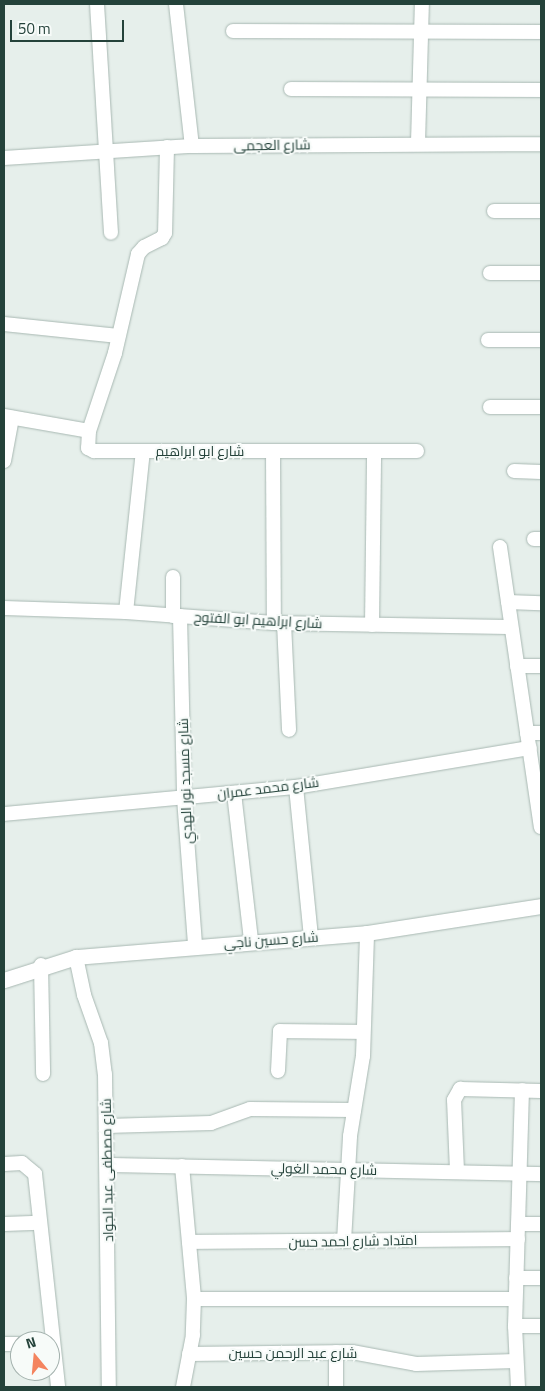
<!DOCTYPE html>
<html>
<head>
<meta charset="utf-8">
<style>
	body { margin:0 }
	#map { position:relative; width:545px; height:1391px; overflow:hidden; background:#e6efeb; font-family:"Titillium Web",Cairo,sans-serif }
	div>[style] { position:absolute }
	.roads { filter:drop-shadow(0 0 1px #a8b8b2) drop-shadow(0 0 1px #a8b8b2) }
	.minor>* { height:14px; margin:-7px; padding:0 7px; transform-origin:7px; border-radius:7px; background:#fff }
	.tertiary>* { height:15px; margin:-7.5px; padding:0 7.5px; transform-origin:7.5px; border-radius:7.5px; background:#fff }
	span { translate:-50% -50%; white-space:nowrap; text-align:center; line-height:1.15; -webkit-text-stroke:4px #f7fbf9; paint-order:stroke }
	.street-label { font-size:14px; color:#24423a }
	.frame { position:absolute; inset:0; border:5px solid #24423a; pointer-events:none }
	.north { position:absolute; left:10px; top:1331px; width:50px; height:50px; box-sizing:border-box; background:#f7fbf9; border:1px solid #a3b1ad; border-radius:50%; rotate:343deg; font-size:14px; font-weight:700; line-height:20px; text-align:center; color:#24423a }
	.north::after { content:''; display:block; margin:auto; width:18px; height:22px; background:#f4845f; clip-path:polygon(50% 0,100% 100%,50% 72%,0 100%) }
	.scale { position:absolute; left:10px; top:20px; width:114px; height:22px; box-sizing:border-box; border:2px solid #24423a; border-top:0; padding-left:6px; font-size:15px; line-height:18px; white-space:nowrap; color:#24423a; -webkit-text-stroke:4px #f7fbf9; paint-order:stroke }
</style>
</head>
<body>
<div id="map">
	<div class="roads">
		<div class="minor">
			<i style="left:97px;top:4px;width:229px;rotate:86.5deg"></i>
			<i style="left:176px;top:4px;width:143px;rotate:83.6deg"></i>
			<i style="left:233px;top:31px;width:308px;rotate:0.2deg"></i>
			<i style="left:291px;top:89px;width:250px;rotate:0.2deg"></i>
			<i style="left:418px;top:143px;width:139px;rotate:-88.4deg"></i>
			<i style="left:167px;top:147px;width:86px;rotate:91.3deg"></i>
			<i style="left:165px;top:233px;width:6px;rotate:121deg"></i>
			<i style="left:162px;top:238px;width:20px;rotate:153deg"></i>
			<i style="left:144px;top:247px;width:9px;rotate:131deg"></i>
			<i style="left:138px;top:254px;width:102px;rotate:103.1deg"></i>
			<i style="left:115px;top:353px;width:82px;rotate:108.4deg"></i>
			<i style="left:89px;top:431px;width:17px;rotate:93deg"></i>
			<i style="left:88px;top:448px;width:7px;rotate:27deg"></i>
			<i style="left:94px;top:451px;width:323px"></i>
			<i style="left:4px;top:158px;width:188px;rotate:-3.7deg"></i>
			<i style="left:192px;top:146px;width:349px;rotate:-0.3deg"></i>
			<i style="left:494px;top:211px;width:47px"></i>
			<i style="left:490px;top:273px;width:51px"></i>
			<i style="left:4px;top:324px;width:115px;rotate:6deg"></i>
			<i style="left:488px;top:340px;width:53px"></i>
			<i style="left:490px;top:407px;width:51px"></i>
			<i style="left:4px;top:416px;width:86px;rotate:10deg"></i>
			<i style="left:273px;top:451px;width:172px;rotate:89.7deg"></i>
			<i style="left:4px;top:461px;width:44px;rotate:-79.5deg"></i>
			<i style="left:514px;top:471px;width:27px;rotate:2deg"></i>
			<i style="left:534px;top:539px;width:7px"></i>
			<i style="left:500px;top:547px;width:283px;rotate:81.7deg"></i>
			<i style="left:508px;top:602px;width:33px;rotate:2deg"></i>
			<i style="left:4px;top:608px;width:122px;rotate:1.9deg"></i>
			<i style="left:126px;top:612px;width:148px;rotate:4.3deg"></i>
			<i style="left:274px;top:623px;width:237px;rotate:1deg"></i>
			<i style="left:126px;top:612px;width:162px;rotate:-84deg"></i>
			<i style="left:173px;top:616px;width:39px;rotate:-90deg"></i>
			<i style="left:180px;top:616px;width:182px;rotate:88.7deg"></i>
			<i style="left:184px;top:798px;width:148px;rotate:85.7deg"></i>
			<i style="left:284px;top:623px;width:107px;rotate:87.3deg"></i>
			<i style="left:372px;top:625px;width:174px;rotate:-89.3deg"></i>
			<i style="left:517px;top:666px;width:24px"></i>
			<i style="left:527px;top:733px;width:14px"></i>
			<i style="left:296px;top:787px;width:150px;rotate:84.3deg"></i>
			<i style="left:234px;top:793px;width:149px;rotate:83.4deg"></i>
			<i style="left:4px;top:814px;width:293px;rotate:-5.3deg"></i>
			<i style="left:296px;top:787px;width:237px;rotate:-9.5deg"></i>
			<i style="left:76px;top:957px;width:39px;rotate:78deg"></i>
			<i style="left:84px;top:995px;width:51px;rotate:70.5deg"></i>
			<i style="left:101px;top:1043px;width:31px;rotate:83deg"></i>
			<i style="left:105px;top:1074px;width:313px;rotate:89.3deg"></i>
			<i style="left:41px;top:965px;width:109px;rotate:88.9deg"></i>
			<i style="left:278px;top:1071px;width:40px;rotate:-87.1deg"></i>
			<i style="left:280px;top:1031px;width:83px;rotate:0.7deg"></i>
			<i style="left:106px;top:1126px;width:105px;rotate:-1.6deg"></i>
			<i style="left:211px;top:1123px;width:41px;rotate:-19.7deg"></i>
			<i style="left:250px;top:1109px;width:104px;rotate:0.6deg"></i>
			<i style="left:4px;top:1164px;width:18px;rotate:-3deg"></i>
			<i style="left:22px;top:1163px;width:17px;rotate:40deg"></i>
			<i style="left:35px;top:1174px;width:214px;rotate:83.8deg"></i>
			<i style="left:107px;top:1165px;width:434px;rotate:1.2deg"></i>
			<i style="left:182px;top:1166px;width:134px;rotate:84.8deg"></i>
			<i style="left:194px;top:1299px;width:36px;rotate:92deg"></i>
			<i style="left:193px;top:1335px;width:53px;rotate:100.9deg"></i>
			<i style="left:457px;top:1171px;width:71px;rotate:-92.4deg"></i>
			<i style="left:454px;top:1100px;width:13px;rotate:-61deg"></i>
			<i style="left:460px;top:1089px;width:81px;rotate:1.4deg"></i>
			<i style="left:4px;top:1224px;width:35px;rotate:-2deg"></i>
			<i style="left:518px;top:1224px;width:23px"></i>
			<i style="left:344px;top:1241px;width:105px;rotate:-86.7deg"></i>
			<i style="left:350px;top:1136px;width:81px;rotate:-80.8deg"></i>
			<i style="left:363px;top:1056px;width:123px;rotate:-88.1deg"></i>
			<i style="left:189px;top:1242px;width:329px;rotate:-0.5deg"></i>
			<i style="left:516px;top:1278px;width:25px"></i>
			<i style="left:194px;top:1299px;width:321px"></i>
			<i style="left:515px;top:1326px;width:26px"></i>
			<i style="left:4px;top:1344px;width:16px"></i>
			<i style="left:336px;top:1352px;width:35px;rotate:90deg"></i>
			<i style="left:189px;top:1354px;width:163px;rotate:-0.7deg"></i>
			<i style="left:352px;top:1352px;width:65px;rotate:10.6deg"></i>
			<i style="left:416px;top:1364px;width:100px;rotate:-1.7deg"></i>
			<i style="left:518px;top:1387px;width:61px;rotate:-92.8deg"></i>
			<i style="left:515px;top:1326px;width:236px;rotate:-88.3deg"></i>
		</div>
		<div class="tertiary">
			<i style="left:4px;top:980px;width:76px;rotate:-17.7deg"></i>
			<i style="left:76px;top:957px;width:292px;rotate:-4.7deg"></i>
			<i style="left:367px;top:933px;width:176px;rotate:-8.8deg"></i>
		</div>
	</div>
	<div class="street-label">
		<span style="left:272px;top:145px;rotate:-1deg">شارع العجمى</span>
		<span style="left:200px;top:451px">شارع ابو ابراهيم</span>
		<span style="left:258px;top:620px;rotate:3deg">شارع ابراهيم ابو الفتوح</span>
		<span style="left:185px;top:781px;rotate:-92deg">شارع مسجد نور الهدي</span>
		<span style="left:268px;top:788px;rotate:-7deg">شارع محمد عمران</span>
		<span style="left:271px;top:940px;rotate:-4deg">شارع حسين ناجي</span>
		<span style="left:324px;top:1169px;rotate:1deg">شارع محمد الغولي</span>
		<span style="left:107px;top:1170px;rotate:-91deg">شارع مصطفى عبد الجواد</span>
		<span style="left:353px;top:1241px;rotate:-1deg">امتداد شارع احمد حسن</span>
		<span style="left:293px;top:1353px">شارع عبد الرحمن حسين</span>
	</div>
	<div class="frame"></div>
	<div class="north">N</div>
	<div class="scale">50 m</div>
</div>
</body>
</html>
